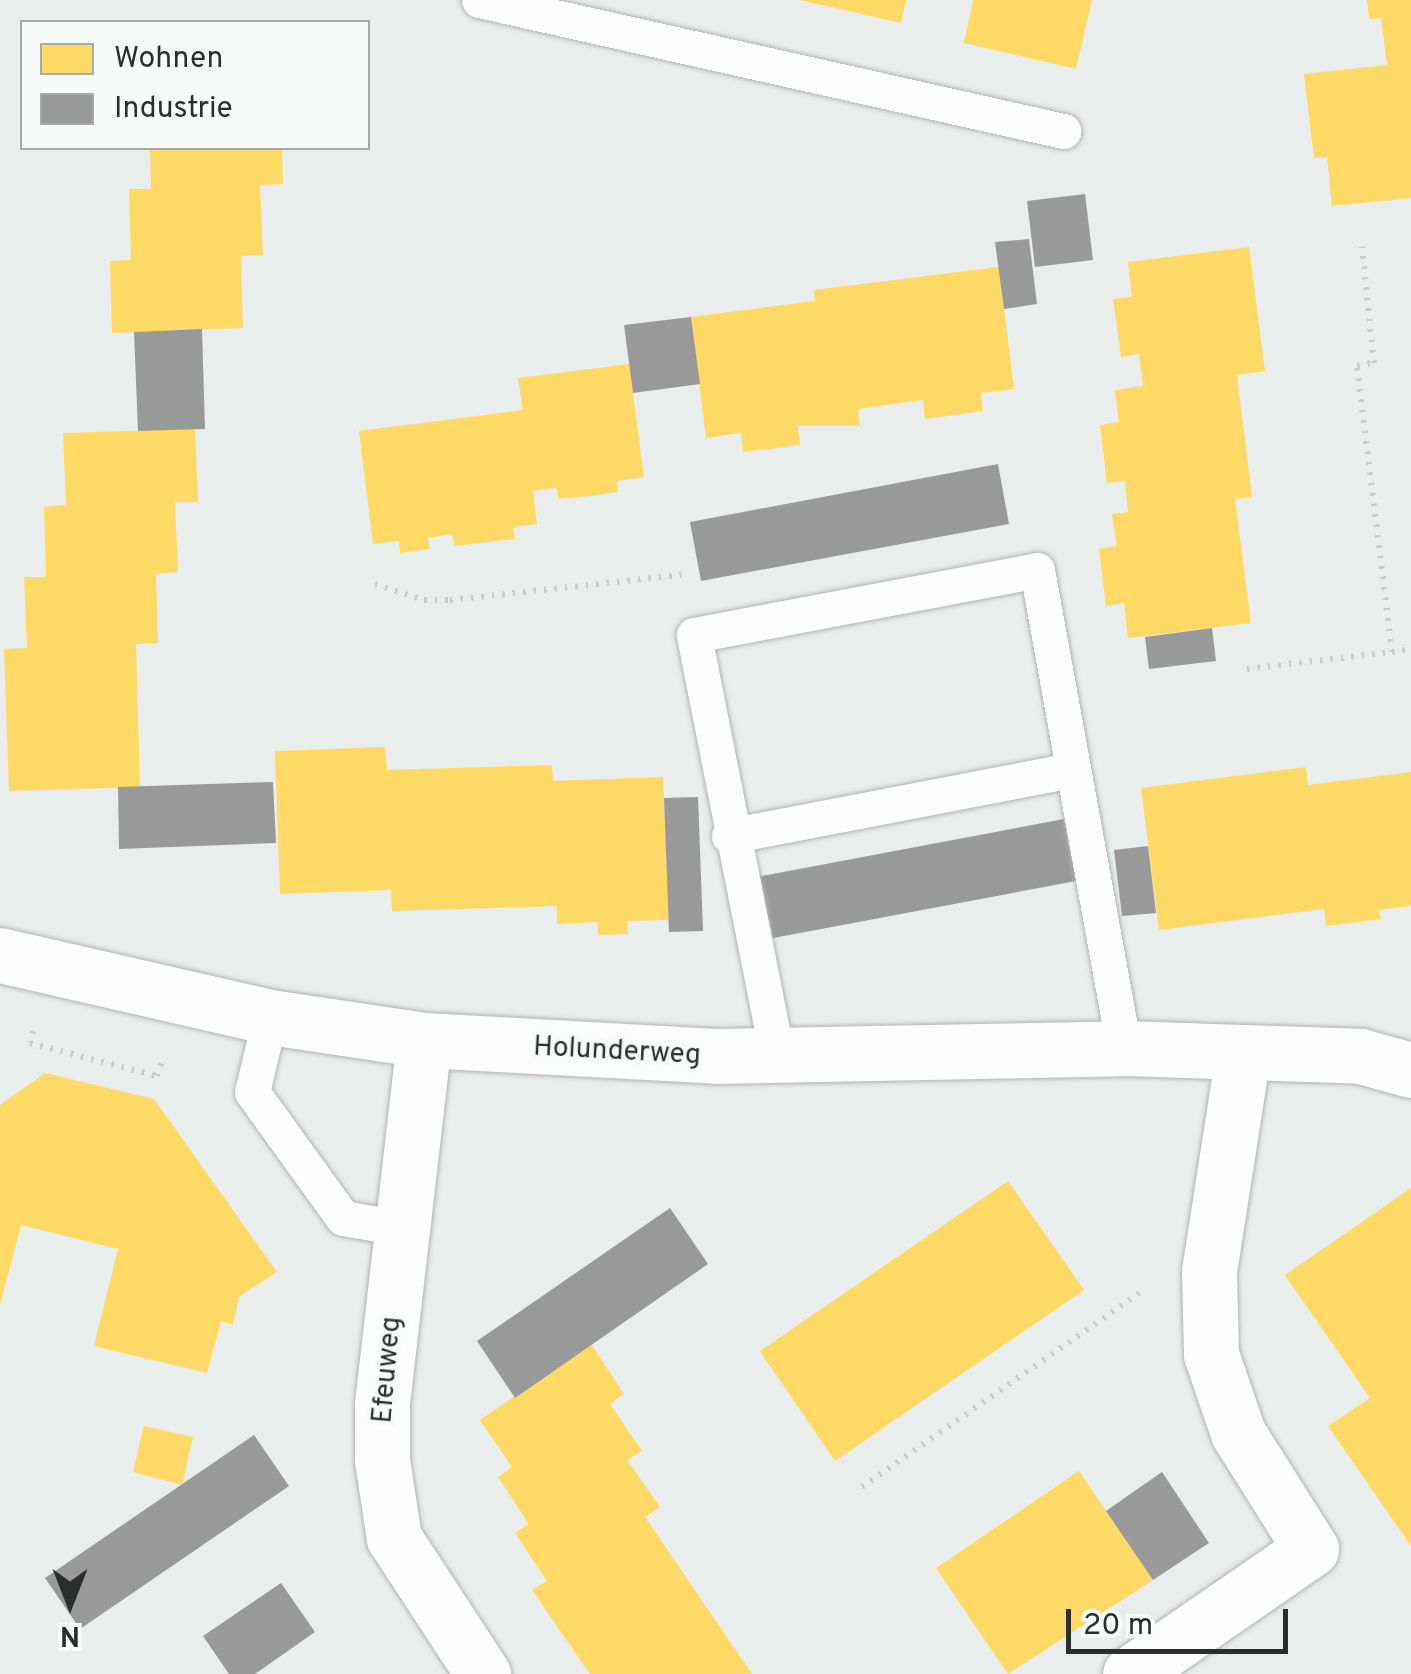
<!DOCTYPE html>
<html>
<head>
<meta charset="utf-8">
<style>
	body { margin:0 }
	#map { position:relative; width:1411px; height:1674px; overflow:hidden; background:#e9edec; font-family:Overpass,sans-serif }
	div>[style] { position:absolute }
	.homes>* { inset:0; background:#ffd966 }
	.industry>* { inset:0; background:#999 }
	.path>* { height:6px; margin-top:-3px; transform-origin:0; background:repeating-linear-gradient(90deg,#cbcbcb 0 2.5px,transparent 0 10.5px) }
	.roads { filter:drop-shadow(0 0 2px #b2b4b4) drop-shadow(0 0 2px #b2b4b4) }
	.service>* { height:35px; margin:-17.5px; padding:0 17.5px; transform-origin:17.5px; border-radius:17.5px; background:#fcfcfc }
	.minor>* { height:55px; margin:-27.5px; padding:0 27.5px; transform-origin:27.5px; border-radius:27.5px; background:#fcfcfc }
	span { translate:-50% -50%; white-space:nowrap; text-align:center; line-height:1.15; -webkit-text-stroke:10px #f6fbfa; paint-order:stroke }
	.street-label { font-size:28px; color:#2c2e2e }
	.legend { position:absolute; left:20px; top:20px; width:350px; height:130px; box-sizing:border-box; background:#f6fbfa; border:2px solid #a5a9a8; margin:0; padding:12px 18px; list-style:none; font-size:30px; color:#2c2e2e }
	.legend li { display:flex; align-items:center; gap:20px; height:50px }
	.legend b { width:50px; border:2px solid #a5a9a8 }
	.north { position:absolute; left:20px; top:1554px; width:100px; height:100px; -webkit-text-stroke:8px #f6fbfa; paint-order:stroke; rotate:180deg; font-size:28px; font-weight:700; line-height:40px; text-align:center; color:#2c2e2e }
	.north::after { content:''; display:block; margin:auto; width:35px; height:45px; background:#2c2e2e; clip-path:polygon(50% 0,100% 100%,50% 72%,0 100%) }
	.scale { position:absolute; left:1066px; top:1609px; width:222px; height:45px; box-sizing:border-box; border:5px solid #2c2e2e; border-top:0; padding-left:12px; font-size:30px; line-height:35px; white-space:nowrap; color:#2c2e2e; -webkit-text-stroke:8px #f6fbfa; paint-order:stroke }
</style>
</head>
<body>
<div id="map">
	<div class="homes">
		<i style="clip-path:polygon(800px 0,906px 0,901px 23px)"></i>
		<i style="clip-path:polygon(973px 0,1092px 0,1076px 69px,964px 43px)"></i>
		<i style="clip-path:polygon(1367px 0,1411px 0,1411px 198px,1332px 206px,1327px 157px,1314px 158px,1304px 74px,1387px 65px,1381px 18px,1369px 19px)"></i>
		<i style="clip-path:polygon(150px 148px,282px 148px,283px 184px,260px 185px,263px 255px,241px 256px,243px 328px,112px 333px,110px 261px,131px 260px,129px 189px,151px 189px)"></i>
		<i style="clip-path:polygon(1249px 247px,1265px 371px,1237px 375px,1252px 497px,1235px 499px,1251px 623px,1128px 638px,1124px 603px,1106px 606px,1099px 549px,1117px 546px,1112px 514px,1128px 512px,1125px 481px,1107px 483px,1100px 425px,1119px 422px,1115px 390px,1143px 386px,1139px 354px,1121px 357px,1113px 299px,1132px 297px,1128px 262px)"></i>
		<i style="clip-path:polygon(999px 267px,1014px 389px,981px 393px,983px 411px,925px 419px,923px 400px,858px 409px,860px 426px,798px 426px,800px 445px,743px 452px,741px 433px,706px 438px,691px 317px,815px 301px,814px 290px)"></i>
		<i style="clip-path:polygon(629px 364px,644px 477px,617px 481px,618px 492px,589px 496px,558px 499px,557px 488px,533px 491px,537px 524px,513px 527px,515px 539px,454px 546px,452px 534px,428px 538px,430px 549px,400px 553px,399px 541px,373px 544px,359px 431px,523px 410px,518px 378px)"></i>
		<i style="clip-path:polygon(195px 429px,198px 502px,175px 502px,178px 572px,156px 574px,158px 643px,136px 644px,140px 787px,9px 791px,4px 649px,27px 648px,24px 577px,46px 577px,44px 507px,66px 505px,63px 433px)"></i>
		<i style="clip-path:polygon(385px 747px,387px 770px,552px 765px,553px 781px,663px 777px,669px 920px,627px 921px,628px 934px,598px 935px,597px 922px,557px 924px,557px 906px,392px 911px,391px 890px,280px 894px,275px 751px)"></i>
		<i style="clip-path:polygon(1306px 767px,1308px 785px,1411px 772px,1411px 906px,1379px 910px,1381px 919px,1326px 926px,1324px 909px,1159px 930px,1141px 788px)"></i>
		<i style="clip-path:polygon(45px 1073px,154px 1099px,277px 1272px,239px 1297px,233px 1325px,221px 1321px,207px 1373px,94px 1346px,118px 1249px,21px 1225px,0 1305px,0 1105px)"></i>
		<i style="clip-path:polygon(1008px 1181px,1084px 1290px,835px 1461px,760px 1351px)"></i>
		<i style="clip-path:polygon(1411px 1188px,1411px 1546px,1328px 1426px,1370px 1398px,1285px 1275px)"></i>
		<i style="clip-path:polygon(591px 1344px,624px 1394px,610px 1404px,642px 1451px,627px 1460px,660px 1507px,645px 1517px,752px 1674px,590px 1674px,532px 1590px,547px 1581px,515px 1533px,529px 1524px,498px 1477px,512px 1467px,480px 1420px)"></i>
		<i style="clip-path:polygon(144px 1426px,193px 1437px,182px 1485px,133px 1472px)"></i>
		<i style="clip-path:polygon(1079px 1471px,1153px 1580px,1008px 1674px,936px 1568px)"></i>
	</div>
	<div class="industry">
		<i style="clip-path:polygon(1085px 194px,1093px 260px,1035px 267px,1027px 201px)"></i>
		<i style="clip-path:polygon(1029px 239px,1037px 304px,1004px 309px,995px 242px)"></i>
		<i style="clip-path:polygon(691px 317px,700px 384px,633px 393px,624px 325px)"></i>
		<i style="clip-path:polygon(202px 329px,205px 429px,138px 431px,134px 332px)"></i>
		<i style="clip-path:polygon(998px 464px,1009px 524px,701px 581px,690px 522px)"></i>
		<i style="clip-path:polygon(1212px 628px,1216px 661px,1149px 669px,1145px 637px)"></i>
		<i style="clip-path:polygon(273px 782px,276px 843px,119px 849px,118px 787px)"></i>
		<i style="clip-path:polygon(698px 797px,703px 931px,669px 932px,664px 798px)"></i>
		<i style="clip-path:polygon(1064px 819px,1076px 881px,768px 939px,757px 877px)"></i>
		<i style="clip-path:polygon(1148px 846px,1156px 913px,1122px 916px,1114px 850px)"></i>
		<i style="clip-path:polygon(670px 1208px,708px 1264px,515px 1398px,477px 1341px)"></i>
		<i style="clip-path:polygon(254px 1435px,289px 1486px,80px 1629px,45px 1578px)"></i>
		<i style="clip-path:polygon(1162px 1472px,1209px 1543px,1153px 1580px,1106px 1511px)"></i>
		<i style="clip-path:polygon(281px 1583px,315px 1632px,255px 1674px,229px 1674px,203px 1636px)"></i>
	</div>
	<div class="path">
		<i style="left:375px;top:584px;width:52px;rotate:18.1deg"></i>
		<i style="left:424px;top:600px;width:26px"></i>
		<i style="left:450px;top:600px;width:233px;rotate:-6.2deg"></i>
		<i style="left:1392px;top:652px;width:19px;rotate:-9deg"></i>
		<i style="left:1247px;top:669px;width:146px;rotate:-6.7deg"></i>
		<i style="left:1392px;top:652px;width:289px;rotate:-97deg"></i>
		<i style="left:1357px;top:365px;width:17px;rotate:-7deg"></i>
		<i style="left:1374px;top:363px;width:117px;rotate:-95.9deg"></i>
		<i style="left:33px;top:1031px;width:12px;rotate:104deg"></i>
		<i style="left:30px;top:1043px;width:131px;rotate:14.6deg"></i>
		<i style="left:157px;top:1076px;width:18px;rotate:-71deg"></i>
		<i style="left:862px;top:1487px;width:342px;rotate:-35deg"></i>
	</div>
	<div class="roads">
		<div class="service">
			<i style="left:479px;top:0;width:599px;rotate:12.64deg"></i>
			<i style="left:729px;top:836px;width:350px;rotate:-10.9deg"></i>
			<i style="left:270px;top:1017px;width:77px;rotate:103.5deg"></i>
			<i style="left:252px;top:1092px;width:155px;rotate:54.2deg"></i>
			<i style="left:343px;top:1218px;width:59px;rotate:9.8deg"></i>
			<i style="left:777px;top:1055px;width:428px;rotate:-101.2deg"></i>
			<i style="left:694px;top:635px;width:349px;rotate:-10.7deg"></i>
			<i style="left:1037px;top:570px;width:486px;rotate:79.7deg"></i>
		</div>
		<div class="minor">
			<i style="left:0;top:955px;width:277px;rotate:12.9deg"></i>
			<i style="left:270px;top:1017px;width:156px;rotate:8.5deg"></i>
			<i style="left:424px;top:1040px;width:293px;rotate:3.1deg"></i>
			<i style="left:717px;top:1056px;width:407px;rotate:-1.1deg"></i>
			<i style="left:1124px;top:1048px;width:236px;rotate:1.9deg"></i>
			<i style="left:1360px;top:1056px;width:53px;rotate:15.4deg"></i>
			<i style="left:424px;top:1040px;width:365px;rotate:96.6deg"></i>
			<i style="left:382px;top:1403px;width:57px;rotate:90deg"></i>
			<i style="left:382px;top:1460px;width:79px;rotate:81.3deg"></i>
			<i style="left:394px;top:1538px;width:163px;rotate:56.8deg"></i>
			<i style="left:1130px;top:1674px;width:220px;rotate:-34.6deg"></i>
			<i style="left:1311px;top:1549px;width:137px;rotate:-122.2deg"></i>
			<i style="left:1238px;top:1433px;width:83px;rotate:-108.9deg"></i>
			<i style="left:1211px;top:1354px;width:83px;rotate:-91.4deg"></i>
			<i style="left:1209px;top:1271px;width:221px;rotate:-81.1deg"></i>
		</div>
	</div>
	<div class="street-label">
		<span style="left:617px;top:1052px;rotate:3deg">Holunderweg</span>
		<span style="left:388px;top:1370px;rotate:-85deg">Efeuweg</span>
	</div>
	<ul class="legend">
	<li><b style="height:28px;background:#ffd966"></b>Wohnen</li>
	<li><b style="height:28px;background:#999"></b>Industrie</li>
	</ul>
	<div class="north">N</div>
	<div class="scale">20 m</div>
</div>
</body>
</html>
